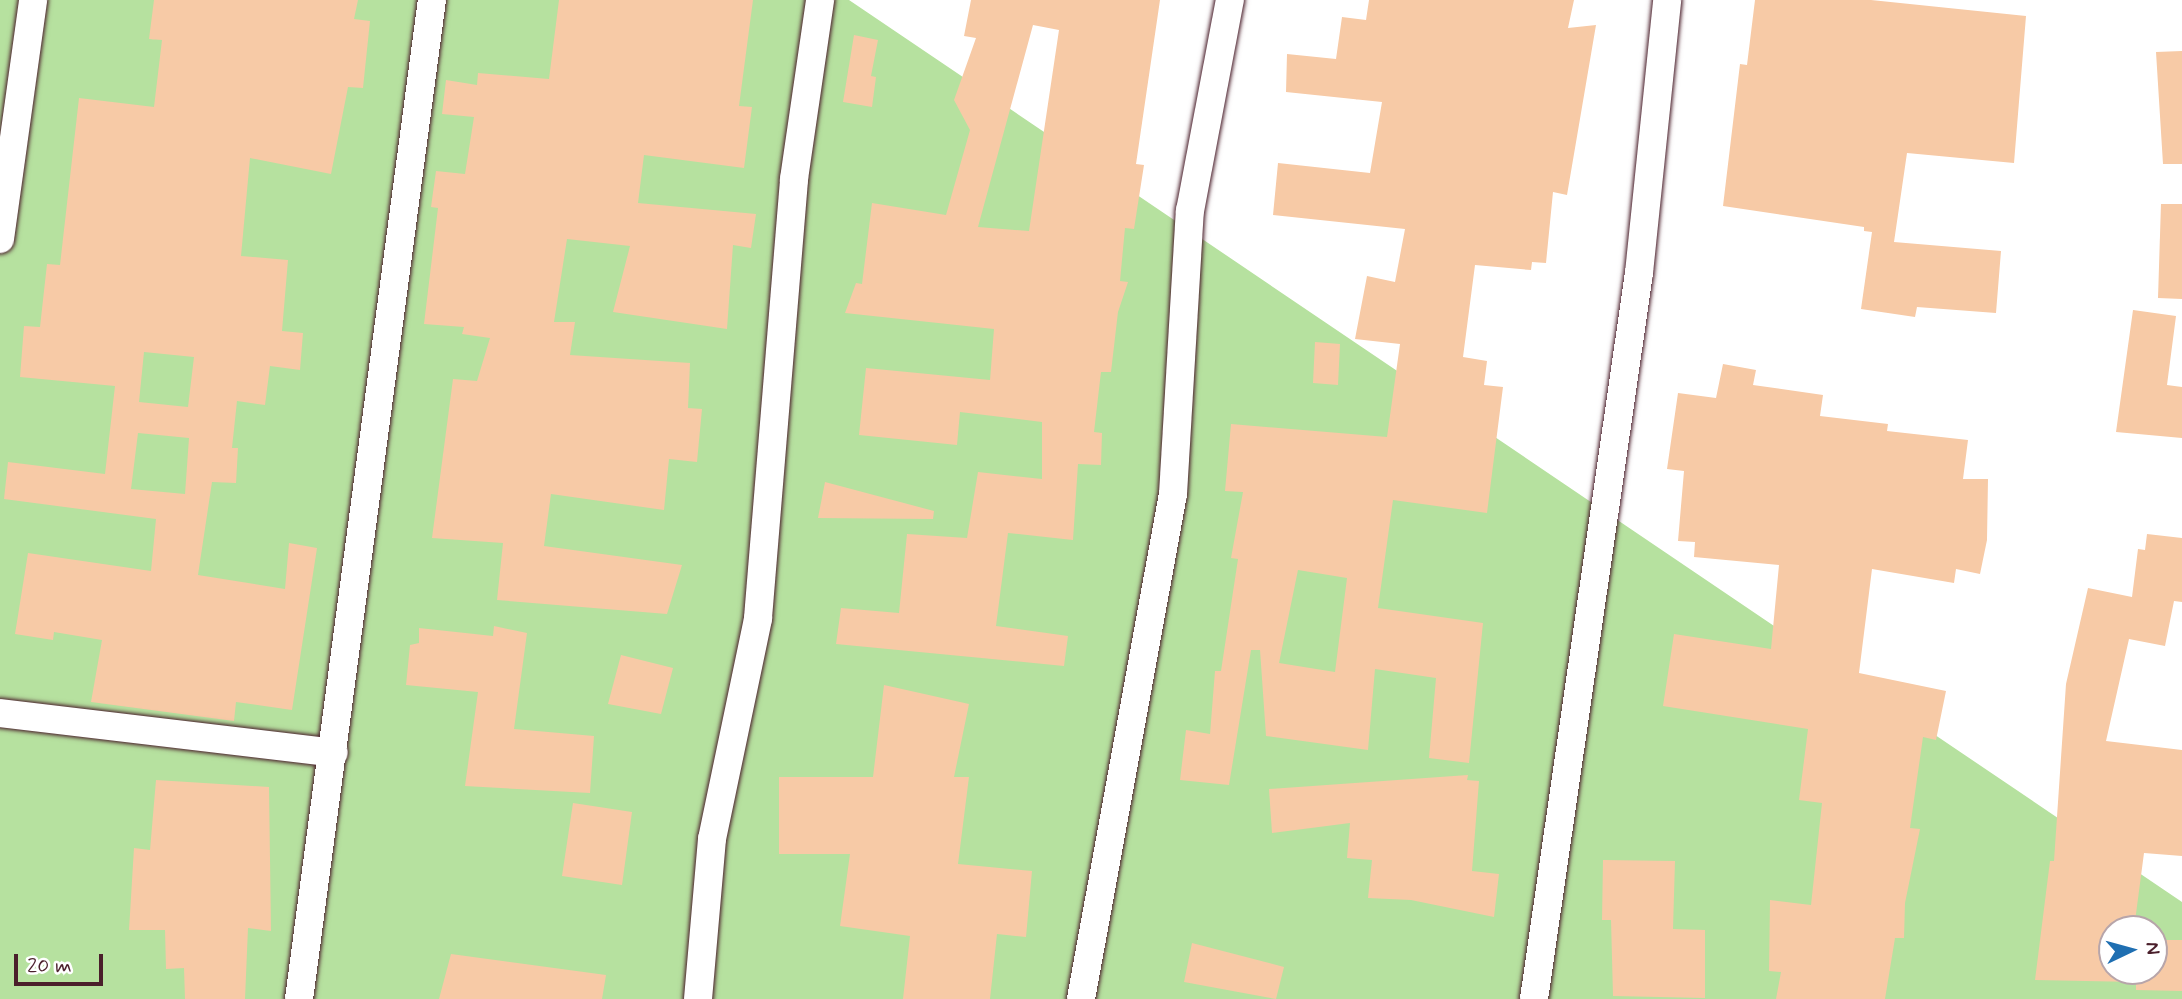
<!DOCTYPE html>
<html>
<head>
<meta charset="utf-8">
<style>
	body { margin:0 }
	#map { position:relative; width:2182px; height:999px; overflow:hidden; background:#fff; font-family:Mynerve,sans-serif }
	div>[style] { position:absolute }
	.green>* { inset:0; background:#b6e19f }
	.building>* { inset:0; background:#f7caa6 }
	.roads { filter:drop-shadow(0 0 2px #4a1f2b) drop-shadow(0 0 2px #4a1f2b) }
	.street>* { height:28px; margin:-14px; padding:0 14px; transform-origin:14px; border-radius:14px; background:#fff }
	span { translate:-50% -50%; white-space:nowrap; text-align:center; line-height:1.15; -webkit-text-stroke:6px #fff; paint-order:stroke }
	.north { position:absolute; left:2098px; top:915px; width:70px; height:70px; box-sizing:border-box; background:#fff; border:2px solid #b7a5aa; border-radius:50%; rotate:85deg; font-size:19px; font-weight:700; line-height:28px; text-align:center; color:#4a1f2b }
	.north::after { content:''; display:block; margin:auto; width:24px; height:32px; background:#1f6fb2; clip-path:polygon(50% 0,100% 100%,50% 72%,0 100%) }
	.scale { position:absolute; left:14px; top:954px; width:89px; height:32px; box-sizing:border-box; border:4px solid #4a1f2b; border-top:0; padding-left:9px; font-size:21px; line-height:24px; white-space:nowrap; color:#4a1f2b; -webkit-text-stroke:5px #fff; paint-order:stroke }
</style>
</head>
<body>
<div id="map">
	<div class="green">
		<i style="clip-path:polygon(evenodd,0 0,849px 0,2182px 902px,2182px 999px,0 999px,0 0,2112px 929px,2154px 929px,2154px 971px,2112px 971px,2112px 929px)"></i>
	</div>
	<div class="building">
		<i style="clip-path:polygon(evenodd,154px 0,358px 0,354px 19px,370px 21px,363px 88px,348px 87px,331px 174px,250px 158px,241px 256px,288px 260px,282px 331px,303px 333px,300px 370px,270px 366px,265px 405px,237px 401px,232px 448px,238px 448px,236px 483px,212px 482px,198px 575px,285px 589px,289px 543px,317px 548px,292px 710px,236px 702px,234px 721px,91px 702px,102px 640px,54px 632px,53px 640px,15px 634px,28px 553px,151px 571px,156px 519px,4px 499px,8px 462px,105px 474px,115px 386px,20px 377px,24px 326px,40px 327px,47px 264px,60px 265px,79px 98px,154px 107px,162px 40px,149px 39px,154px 0,144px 352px,194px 357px,188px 407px,139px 402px,144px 352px,154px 0,138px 433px,189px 438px,185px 494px,131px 489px,138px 433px)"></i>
		<i style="clip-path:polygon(559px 0,753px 0,739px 106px,752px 107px,744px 168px,644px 155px,638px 203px,756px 214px,751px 248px,733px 245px,727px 329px,613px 312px,630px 246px,567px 239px,554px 322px,575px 322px,570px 355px,690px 363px,688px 408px,702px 409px,697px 462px,669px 459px,664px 510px,551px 494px,544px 546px,682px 565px,667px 614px,497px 600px,503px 543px,432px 538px,453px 379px,477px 381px,490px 338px,462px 334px,464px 327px,424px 324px,438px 208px,431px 207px,436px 171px,465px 174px,474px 117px,442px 114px,446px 80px,477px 85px,478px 73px,549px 79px)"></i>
		<i style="clip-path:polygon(evenodd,971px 0,1160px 0,1136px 164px,1144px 165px,1134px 229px,1125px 228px,1120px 281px,1128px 282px,1118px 312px,1111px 372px,1101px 372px,1094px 432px,1102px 433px,1101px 465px,1078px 464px,1073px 540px,1008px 533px,996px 626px,1068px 636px,1064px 666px,836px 644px,841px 608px,899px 613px,907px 534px,967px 538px,978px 472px,1042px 479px,1042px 422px,960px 412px,957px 445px,859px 435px,866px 368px,990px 380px,994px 329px,845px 313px,856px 283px,862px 284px,872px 203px,946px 215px,970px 130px,954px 100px,976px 38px,964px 36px,971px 0,1033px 25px,1059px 30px,1029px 231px,978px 227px,1033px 25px)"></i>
		<i style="clip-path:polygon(evenodd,1369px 0,1574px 0,1568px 28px,1596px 25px,1567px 195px,1553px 192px,1546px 263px,1532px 262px,1531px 270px,1475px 265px,1463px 357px,1487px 361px,1484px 385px,1503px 387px,1487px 513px,1393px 500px,1378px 608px,1483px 623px,1469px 763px,1429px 758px,1436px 678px,1375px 669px,1368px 750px,1266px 736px,1260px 650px,1251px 650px,1229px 785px,1180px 780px,1186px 730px,1210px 734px,1215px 671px,1221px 671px,1238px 559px,1231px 558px,1243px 492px,1225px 491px,1231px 424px,1387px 437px,1400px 344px,1355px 339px,1367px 276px,1395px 282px,1405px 229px,1273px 215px,1278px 163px,1370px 173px,1382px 102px,1286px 92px,1287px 54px,1336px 59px,1342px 17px,1366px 20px,1369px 0,1298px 570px,1347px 578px,1335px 672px,1279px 663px,1298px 570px)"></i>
		<i style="clip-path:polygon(1755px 0,1871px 0,2026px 16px,2014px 163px,1907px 153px,1894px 242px,2001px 251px,1996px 313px,1917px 307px,1915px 317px,1861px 309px,1872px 232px,1864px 231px,1864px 227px,1723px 206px,1740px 64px,1747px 65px)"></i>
		<i style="clip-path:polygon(854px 35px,878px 40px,871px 76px,876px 77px,872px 107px,843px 102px)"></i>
		<i style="clip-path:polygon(2182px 51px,2182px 164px,2163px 164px,2156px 52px)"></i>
		<i style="clip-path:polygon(2161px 204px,2182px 204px,2182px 299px,2158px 298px)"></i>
		<i style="clip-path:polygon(2133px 310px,2176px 316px,2167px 385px,2182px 387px,2182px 438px,2116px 432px)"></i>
		<i style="clip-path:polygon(1315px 342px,1340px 344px,1338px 385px,1313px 383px)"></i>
		<i style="clip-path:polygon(1723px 364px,1756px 370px,1753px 385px,1823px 395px,1820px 416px,1888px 424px,1887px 431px,1968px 440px,1963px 479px,1988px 479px,1987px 540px,1980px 574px,1956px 569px,1954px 583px,1872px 569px,1859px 673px,1946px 691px,1936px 740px,1923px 737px,1910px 828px,1920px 829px,1905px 903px,1904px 938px,1895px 938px,1885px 999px,1776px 999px,1781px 972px,1769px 971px,1770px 900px,1811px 905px,1822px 803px,1799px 800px,1808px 729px,1663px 706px,1674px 634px,1771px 649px,1779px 565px,1694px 557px,1695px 542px,1678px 541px,1684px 471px,1667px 469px,1678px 393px,1716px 398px)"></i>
		<i style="clip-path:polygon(825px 482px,934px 511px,933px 519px,818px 518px)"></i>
		<i style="clip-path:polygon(2147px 534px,2182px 538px,2182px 602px,2174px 601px,2165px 646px,2129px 639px,2106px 741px,2182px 750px,2182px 856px,2144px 853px,2134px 929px,2112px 929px,2112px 971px,2154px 971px,2154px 940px,2182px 940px,2182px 991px,2136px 990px,2136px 982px,2035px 980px,2050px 861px,2054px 861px,2066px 684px,2088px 588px,2132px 597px,2138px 549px,2145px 550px)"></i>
		<i style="clip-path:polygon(494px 626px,527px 633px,514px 729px,594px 736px,590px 793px,465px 786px,478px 692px,406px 685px,410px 645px,419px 643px,419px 628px,493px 636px)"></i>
		<i style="clip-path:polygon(621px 655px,673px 668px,661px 714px,608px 704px)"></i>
		<i style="clip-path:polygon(884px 685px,969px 704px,954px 777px,969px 777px,958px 864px,1032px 871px,1026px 937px,997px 934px,990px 999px,903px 999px,910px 936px,840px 926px,850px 854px,779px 854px,779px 777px,873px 777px)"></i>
		<i style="clip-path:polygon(1468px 775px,1467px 780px,1479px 781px,1472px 871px,1499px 874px,1494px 917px,1411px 900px,1368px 898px,1372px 860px,1347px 858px,1350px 823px,1272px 833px,1269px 789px)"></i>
		<i style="clip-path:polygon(156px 780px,269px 787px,271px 931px,248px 928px,245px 999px,185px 999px,184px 968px,166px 969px,165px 930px,129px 930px,134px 848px,150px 850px)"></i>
		<i style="clip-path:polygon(573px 803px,632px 812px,622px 885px,562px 876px)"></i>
		<i style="clip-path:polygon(1603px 860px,1675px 861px,1673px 929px,1705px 930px,1705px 998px,1613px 996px,1611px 920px,1602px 920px)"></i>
		<i style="clip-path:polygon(1192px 943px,1284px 967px,1276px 999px,1184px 982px)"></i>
		<i style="clip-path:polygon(451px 954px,606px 975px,602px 999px,439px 999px)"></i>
	</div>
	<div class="roads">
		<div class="street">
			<i style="left:0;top:239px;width:241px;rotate:-82.1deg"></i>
			<i style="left:0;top:713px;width:336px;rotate:6.8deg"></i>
			<i style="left:299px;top:999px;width:1008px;rotate:-82.42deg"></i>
			<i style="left:698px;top:999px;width:161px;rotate:-85deg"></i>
			<i style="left:712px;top:839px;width:226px;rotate:-78.2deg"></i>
			<i style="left:758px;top:618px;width:440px;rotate:-85.3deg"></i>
			<i style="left:794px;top:179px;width:181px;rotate:-81.7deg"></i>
			<i style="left:1081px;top:999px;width:513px;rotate:-79.68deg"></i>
			<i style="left:1173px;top:494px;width:284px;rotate:-86.6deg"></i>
			<i style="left:1190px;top:211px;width:215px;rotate:-79.3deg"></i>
			<i style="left:1534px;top:999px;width:734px;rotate:-81.77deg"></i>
			<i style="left:1639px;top:273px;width:274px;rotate:-84.1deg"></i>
		</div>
	</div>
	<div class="north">N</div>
	<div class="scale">20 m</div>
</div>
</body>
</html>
